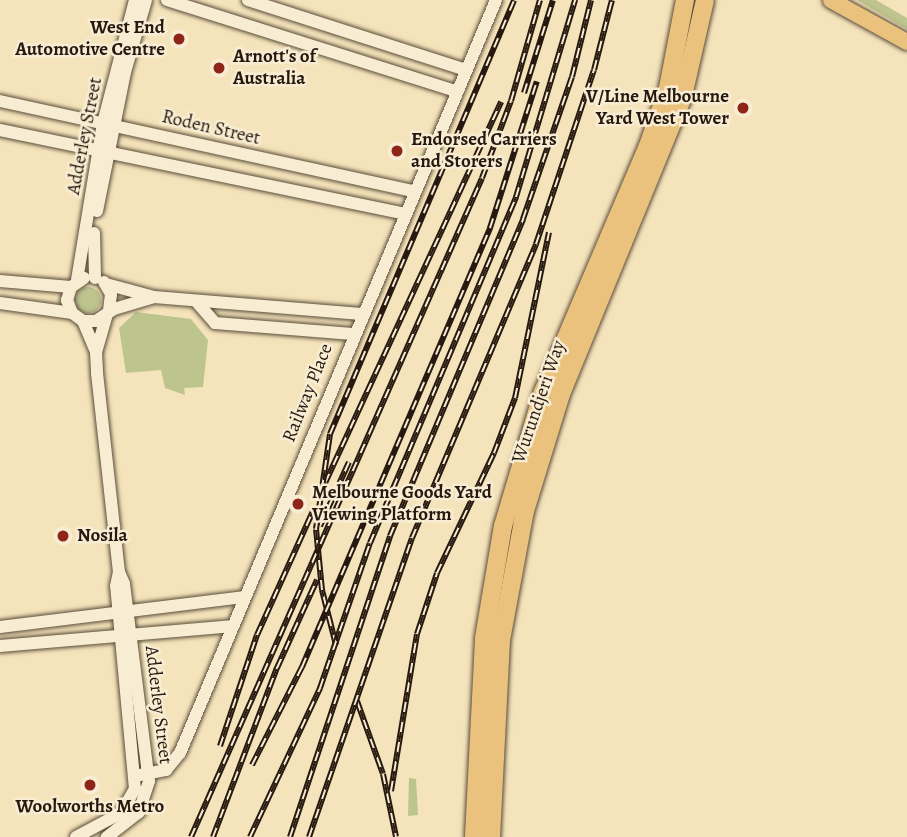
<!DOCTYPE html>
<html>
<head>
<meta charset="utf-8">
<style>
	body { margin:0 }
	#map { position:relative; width:907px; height:837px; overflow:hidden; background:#f5e4bb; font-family:Alegreya,serif }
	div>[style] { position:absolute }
	.green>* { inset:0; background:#bdc48e }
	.round { border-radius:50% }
	.roads { filter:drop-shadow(0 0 2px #5a4c3a) drop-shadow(0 0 2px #5a4c3a) }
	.minor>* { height:12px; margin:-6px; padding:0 6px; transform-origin:6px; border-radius:6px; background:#f8edd3 }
	.major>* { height:16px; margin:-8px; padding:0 8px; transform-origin:8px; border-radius:8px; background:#eac27e }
	.highway>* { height:18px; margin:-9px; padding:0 9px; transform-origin:9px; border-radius:9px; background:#eac27e }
	.rail>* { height:6px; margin-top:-3px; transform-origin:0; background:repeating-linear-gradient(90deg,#f8edd3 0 10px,#27190f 0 20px); box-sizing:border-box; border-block:2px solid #27190f }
	.dots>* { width:19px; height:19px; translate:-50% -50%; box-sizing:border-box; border:4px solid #f8edd3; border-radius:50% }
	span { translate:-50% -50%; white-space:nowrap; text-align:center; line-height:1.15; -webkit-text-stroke:5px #f8edd3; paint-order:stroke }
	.poi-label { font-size:19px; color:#27190f; font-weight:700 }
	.right { translate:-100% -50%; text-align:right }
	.left { translate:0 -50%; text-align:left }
	.street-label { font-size:19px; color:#27190f }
</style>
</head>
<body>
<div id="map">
	<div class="green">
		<i style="clip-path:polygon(857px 0,876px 0,907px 18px,907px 29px)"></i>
		<i class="round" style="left:75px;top:287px;width:26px;height:26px"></i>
		<i style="clip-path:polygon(136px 312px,191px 319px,208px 340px,203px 387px,184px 388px,185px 395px,165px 388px,161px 370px,126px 373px,119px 328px)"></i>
		<i style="clip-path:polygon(409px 778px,416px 779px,418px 815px,408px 816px)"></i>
	</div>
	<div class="roads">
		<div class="minor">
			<i style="left:167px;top:0;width:303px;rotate:17.5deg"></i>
			<i style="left:248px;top:0;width:229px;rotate:17.8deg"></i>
			<i style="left:0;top:101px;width:424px;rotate:12.3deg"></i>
			<i style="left:0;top:130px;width:414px;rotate:11.7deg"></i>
			<i style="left:97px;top:211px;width:142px;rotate:-78.6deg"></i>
			<i style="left:125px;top:72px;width:75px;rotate:-73.7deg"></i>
			<i style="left:94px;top:233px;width:45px;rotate:88.7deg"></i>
			<i style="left:84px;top:278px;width:16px;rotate:145deg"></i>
			<i style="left:71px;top:287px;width:14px;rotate:107deg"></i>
			<i style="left:67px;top:300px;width:14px;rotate:69deg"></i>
			<i style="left:72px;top:313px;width:14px;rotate:36deg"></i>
			<i style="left:83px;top:321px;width:13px"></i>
			<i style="left:96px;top:321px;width:22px;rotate:-34deg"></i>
			<i style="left:114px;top:309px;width:42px;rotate:-16.7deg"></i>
			<i style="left:77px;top:280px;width:159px;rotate:-80.6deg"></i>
			<i style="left:103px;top:123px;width:127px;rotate:-75.4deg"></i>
			<i style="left:0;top:281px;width:71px;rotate:4.8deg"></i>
			<i style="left:104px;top:282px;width:14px;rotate:60deg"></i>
			<i style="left:111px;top:294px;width:17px;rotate:97deg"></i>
			<i style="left:106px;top:284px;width:50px;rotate:15.2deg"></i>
			<i style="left:154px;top:297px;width:208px;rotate:4.7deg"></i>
			<i style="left:196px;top:301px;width:29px;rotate:49deg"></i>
			<i style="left:215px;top:323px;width:138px;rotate:4.6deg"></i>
			<i style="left:0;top:303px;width:73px;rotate:7.9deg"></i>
			<i style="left:107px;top:314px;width:40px;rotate:106deg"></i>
			<i style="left:96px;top:352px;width:21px;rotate:87deg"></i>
			<i style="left:97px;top:373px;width:200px;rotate:83.7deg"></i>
			<i style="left:119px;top:572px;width:13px;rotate:67deg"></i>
			<i style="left:124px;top:584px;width:199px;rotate:82.8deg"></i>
			<i style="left:149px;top:781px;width:33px;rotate:108deg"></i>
			<i style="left:139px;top:812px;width:41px;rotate:142deg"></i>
			<i style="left:83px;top:321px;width:34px;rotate:67deg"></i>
			<i style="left:0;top:627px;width:245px;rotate:-7deg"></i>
			<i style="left:0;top:646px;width:232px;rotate:-4.9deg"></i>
			<i style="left:135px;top:776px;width:32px;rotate:-11deg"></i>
			<i style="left:166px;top:770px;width:22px;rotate:-51deg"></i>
			<i style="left:180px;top:753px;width:817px;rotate:-67.23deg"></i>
			<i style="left:76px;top:837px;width:51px;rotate:-28.1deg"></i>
			<i style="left:121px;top:813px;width:28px;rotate:-60deg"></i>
			<i style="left:135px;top:789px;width:204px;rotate:-95.3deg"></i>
			<i style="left:116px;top:586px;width:14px;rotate:-78deg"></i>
		</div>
		<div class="major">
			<i style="left:831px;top:0;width:87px;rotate:28.9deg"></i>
		</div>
		<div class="highway">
			<i style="left:474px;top:837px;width:199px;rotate:-87.1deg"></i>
			<i style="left:484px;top:638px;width:114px;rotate:-80.4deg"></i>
			<i style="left:503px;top:526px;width:140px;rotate:-73.4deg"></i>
			<i style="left:543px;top:392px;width:267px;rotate:-66.9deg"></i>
			<i style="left:648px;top:146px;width:61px;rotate:-71deg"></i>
			<i style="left:668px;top:88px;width:90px;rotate:-79.1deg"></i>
			<i style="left:491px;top:837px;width:197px;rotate:-87.1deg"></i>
			<i style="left:501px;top:640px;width:131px;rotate:-79.5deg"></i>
			<i style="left:525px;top:511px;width:122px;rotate:-72.9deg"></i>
			<i style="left:561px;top:394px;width:322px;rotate:-67.7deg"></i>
			<i style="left:683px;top:96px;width:98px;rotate:-77.1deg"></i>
		</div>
	</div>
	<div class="rail">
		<i style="left:524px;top:93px;width:97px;rotate:-72.7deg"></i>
		<i style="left:325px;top:483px;width:420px;rotate:-65.2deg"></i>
		<i style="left:320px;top:526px;width:70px;rotate:-65.6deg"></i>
		<i style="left:336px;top:645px;width:57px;rotate:-104.3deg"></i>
		<i style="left:322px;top:590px;width:61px;rotate:-95.6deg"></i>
		<i style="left:316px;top:529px;width:96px;rotate:-81.6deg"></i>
		<i style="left:330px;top:434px;width:471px;rotate:-67deg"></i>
		<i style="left:357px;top:701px;width:77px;rotate:70.4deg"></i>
		<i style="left:383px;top:774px;width:64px;rotate:78.3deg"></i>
		<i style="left:220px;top:746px;width:117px;rotate:-71.6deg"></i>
		<i style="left:257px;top:635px;width:138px;rotate:-65.7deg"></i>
		<i style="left:252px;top:765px;width:110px;rotate:-63deg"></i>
		<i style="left:302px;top:667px;width:478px;rotate:-66.8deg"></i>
		<i style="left:490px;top:228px;width:154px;rotate:-72.3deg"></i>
		<i style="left:391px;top:791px;width:159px;rotate:-80.6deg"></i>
		<i style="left:417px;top:634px;width:64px;rotate:-71.8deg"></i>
		<i style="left:437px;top:573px;width:133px;rotate:-64.6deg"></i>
		<i style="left:494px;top:453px;width:59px;rotate:-69.1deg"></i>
		<i style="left:515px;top:398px;width:169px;rotate:-78.4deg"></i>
		<i style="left:191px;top:837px;width:720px;rotate:-66.17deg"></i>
		<i style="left:482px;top:178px;width:82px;rotate:-69.4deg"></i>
		<i style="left:511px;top:101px;width:105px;rotate:-74deg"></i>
		<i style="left:213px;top:837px;width:181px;rotate:-69.3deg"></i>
		<i style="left:277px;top:668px;width:97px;rotate:-65.6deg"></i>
		<i style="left:250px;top:837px;width:165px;rotate:-64.8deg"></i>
		<i style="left:320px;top:688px;width:153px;rotate:-71deg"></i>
		<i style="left:370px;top:543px;width:376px;rotate:-67.1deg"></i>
		<i style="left:516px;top:197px;width:206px;rotate:-73.3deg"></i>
		<i style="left:290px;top:837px;width:317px;rotate:-71.6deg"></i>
		<i style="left:390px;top:536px;width:344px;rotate:-67.2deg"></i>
		<i style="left:523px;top:219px;width:150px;rotate:-71deg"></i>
		<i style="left:572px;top:77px;width:79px;rotate:-76.1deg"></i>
		<i style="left:309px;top:837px;width:316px;rotate:-71deg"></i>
		<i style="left:412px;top:538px;width:319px;rotate:-67.1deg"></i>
		<i style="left:536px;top:244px;width:183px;rotate:-71.6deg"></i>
		<i style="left:594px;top:70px;width:72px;rotate:-75.6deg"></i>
	</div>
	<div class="dots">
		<i style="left:179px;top:39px;background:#8f2418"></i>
		<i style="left:219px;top:68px;background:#8f2418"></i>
		<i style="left:743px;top:108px;background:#8f2418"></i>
		<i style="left:397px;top:151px;background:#8f2418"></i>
		<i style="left:298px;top:504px;background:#8f2418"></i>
		<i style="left:63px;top:536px;background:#8f2418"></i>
		<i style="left:90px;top:785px;background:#8f2418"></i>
	</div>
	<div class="poi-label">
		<span class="right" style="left:165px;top:39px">West End<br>Automotive Centre</span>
		<span class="left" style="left:233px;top:68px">Arnott's of<br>Australia</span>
		<span class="right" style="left:729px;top:108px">V/Line Melbourne<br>Yard West Tower</span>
		<span class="left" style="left:411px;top:151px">Endorsed Carriers<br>and Storers</span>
		<span class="left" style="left:312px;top:504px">Melbourne Goods Yard<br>Viewing Platform</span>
		<span class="left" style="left:77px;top:536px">Nosila</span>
		<span style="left:90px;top:807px">Woolworths Metro</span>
	</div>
	<div class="street-label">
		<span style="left:211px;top:128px;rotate:13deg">Roden Street</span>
		<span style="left:85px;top:136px;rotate:-79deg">Adderley Street</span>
		<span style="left:308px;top:393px;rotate:-68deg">Railway Place</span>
		<span style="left:539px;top:402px;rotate:-71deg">Wurundjeri Way</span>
		<span style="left:158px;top:705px;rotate:83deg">Adderley Street</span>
	</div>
</div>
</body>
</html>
